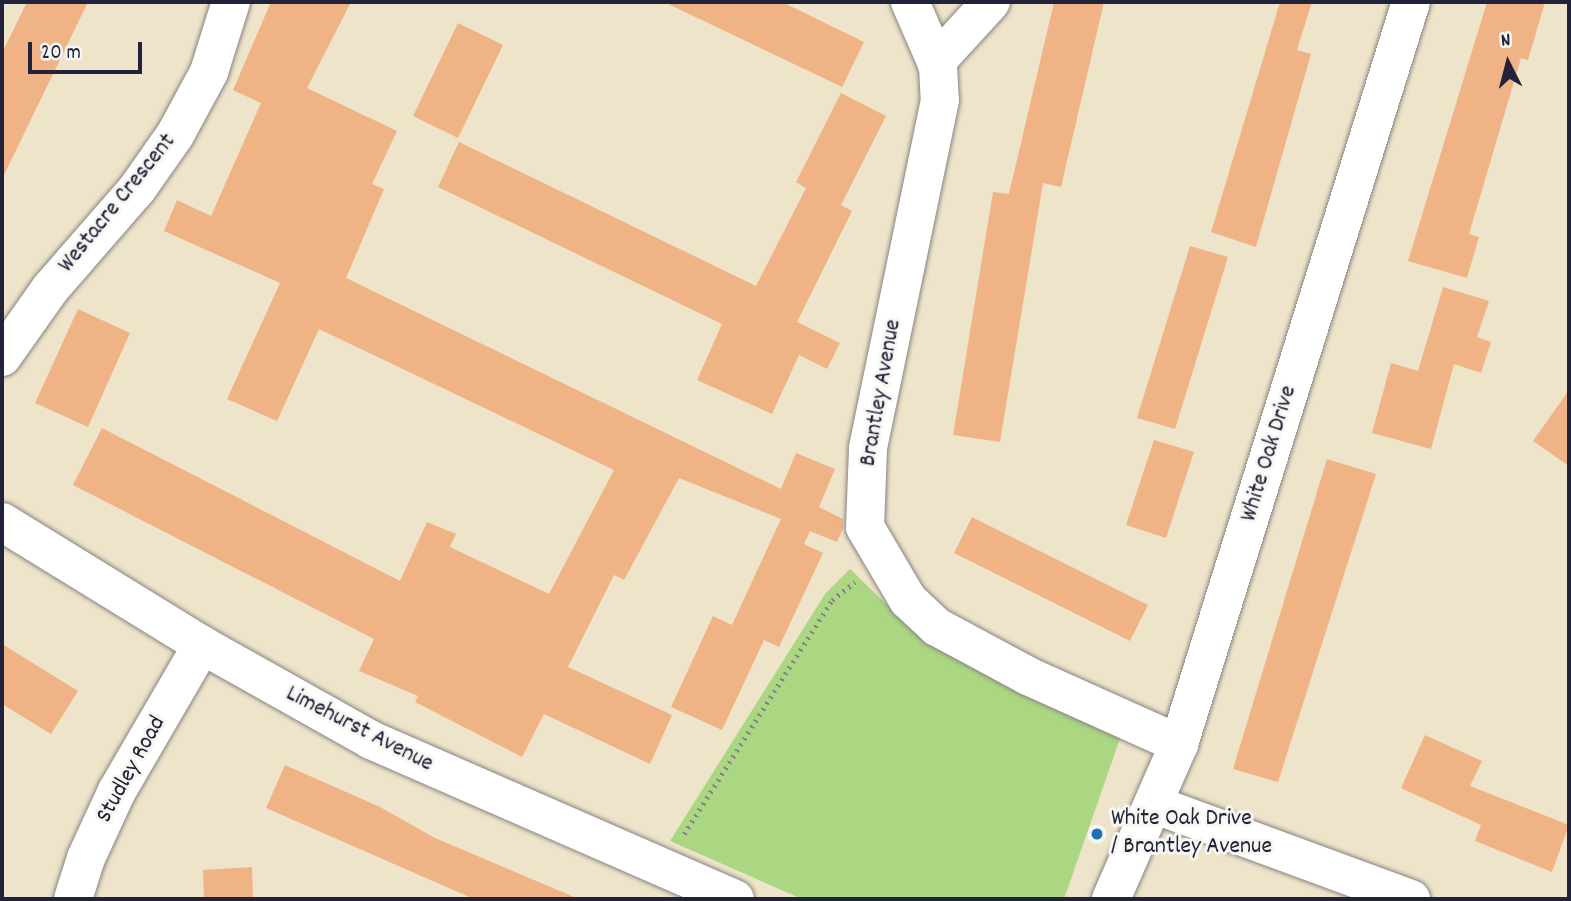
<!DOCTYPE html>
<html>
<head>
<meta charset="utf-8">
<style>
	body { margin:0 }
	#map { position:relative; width:1571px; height:901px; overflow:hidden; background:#eee4c9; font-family:Dekko,sans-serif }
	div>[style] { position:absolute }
	.green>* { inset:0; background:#abd682 }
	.building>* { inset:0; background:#f0b385 }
	.path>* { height:4.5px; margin-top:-2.25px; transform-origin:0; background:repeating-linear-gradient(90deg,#888382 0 2px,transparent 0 7px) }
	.roads { filter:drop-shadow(0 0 2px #888382) drop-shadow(0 0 2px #888382) }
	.minor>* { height:38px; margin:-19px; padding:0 19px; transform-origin:19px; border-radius:19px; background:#fff }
	.dots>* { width:19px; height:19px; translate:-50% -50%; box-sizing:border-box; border:4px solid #f6f6f2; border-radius:50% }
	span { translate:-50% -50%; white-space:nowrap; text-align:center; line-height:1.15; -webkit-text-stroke:6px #f6f6f2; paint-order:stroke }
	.street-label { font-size:24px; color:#22223b }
	.poi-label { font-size:24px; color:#22223b }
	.left { translate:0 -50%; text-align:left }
	.frame { position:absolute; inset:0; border:4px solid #22223b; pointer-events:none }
	.north { position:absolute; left:1473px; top:28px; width:70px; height:70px; -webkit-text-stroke:5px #f6f6f2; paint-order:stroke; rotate:354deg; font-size:19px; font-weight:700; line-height:28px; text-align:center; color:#22223b }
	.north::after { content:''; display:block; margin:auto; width:24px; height:32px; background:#22223b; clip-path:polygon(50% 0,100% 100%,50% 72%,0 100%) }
	.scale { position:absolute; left:28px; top:42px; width:114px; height:32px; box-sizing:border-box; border:4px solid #22223b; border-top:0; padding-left:9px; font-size:21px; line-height:24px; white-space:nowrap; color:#22223b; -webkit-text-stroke:5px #f6f6f2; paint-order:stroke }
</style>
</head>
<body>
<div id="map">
	<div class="green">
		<i style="clip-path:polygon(850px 569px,912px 629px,1123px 730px,1064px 899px,802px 899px,670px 841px,825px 594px)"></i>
	</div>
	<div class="building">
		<i style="clip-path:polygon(27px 2px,88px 2px,2px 179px,2px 53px)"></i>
		<i style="clip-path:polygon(271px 2px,351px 2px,307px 88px,397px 131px,372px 184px,384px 189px,346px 278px,781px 489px,796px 453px,835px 469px,819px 507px,843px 519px,843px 528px,837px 542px,810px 531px,804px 544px,823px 553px,779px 647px,764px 640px,722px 730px,671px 707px,713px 616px,732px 625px,781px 519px,679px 478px,624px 580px,614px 575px,568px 667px,672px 715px,650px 764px,544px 714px,522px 757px,415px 702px,418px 696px,359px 671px,374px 639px,73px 485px,102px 428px,400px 581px,427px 522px,456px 534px,450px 547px,549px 594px,614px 470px,319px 329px,277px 421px,227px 399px,280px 283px,164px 231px,177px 200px,211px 216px,261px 103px,233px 90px)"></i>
		<i style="clip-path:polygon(664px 2px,782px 2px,864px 42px,842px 87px)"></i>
		<i style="clip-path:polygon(1054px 2px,1104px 2px,1061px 187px,1043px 183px,1000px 442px,953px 435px,993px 192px,1009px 194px)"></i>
		<i style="clip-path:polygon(1280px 2px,1312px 2px,1297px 50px,1311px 54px,1256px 247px,1211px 232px)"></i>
		<i style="clip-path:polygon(1487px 2px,1545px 2px,1528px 60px,1521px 58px,1469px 234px,1479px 237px,1467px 278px,1408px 261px)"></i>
		<i style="clip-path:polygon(458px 23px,503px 45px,458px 138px,413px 116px)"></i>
		<i style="clip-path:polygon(841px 93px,886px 116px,841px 205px,852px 211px,797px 322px,840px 343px,827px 369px,799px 355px,772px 414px,697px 380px,722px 324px,438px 187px,459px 142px,756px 286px,806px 188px,796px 182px)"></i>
		<i style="clip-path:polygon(1190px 246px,1228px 257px,1175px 429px,1137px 418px)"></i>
		<i style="clip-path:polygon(1443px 287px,1489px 301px,1477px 337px,1491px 342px,1481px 373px,1454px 364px,1431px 449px,1372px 433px,1391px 363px,1418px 371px)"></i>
		<i style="clip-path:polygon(78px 309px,130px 333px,88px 427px,35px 403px)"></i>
		<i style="clip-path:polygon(1569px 390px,1569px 466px,1533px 441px)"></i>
		<i style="clip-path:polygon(1154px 440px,1194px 452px,1166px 538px,1126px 525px)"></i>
		<i style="clip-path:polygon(1327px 459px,1376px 474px,1278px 782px,1233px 769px)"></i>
		<i style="clip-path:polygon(972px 517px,1148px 605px,1130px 641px,954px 553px)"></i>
		<i style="clip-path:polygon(2px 644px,78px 691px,51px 734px,2px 704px)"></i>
		<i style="clip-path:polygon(1425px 735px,1482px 761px,1470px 786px,1569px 825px,1552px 872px,1475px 841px,1481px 825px,1401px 788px)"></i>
		<i style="clip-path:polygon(285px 765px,380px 807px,435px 838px,579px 899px,474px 899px,266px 808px)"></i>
		<i style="clip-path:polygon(252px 867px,253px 899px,204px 899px,203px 870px)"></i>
	</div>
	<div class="path">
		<i style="left:684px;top:834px;width:277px;rotate:-57.7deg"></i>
		<i style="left:832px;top:600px;width:29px;rotate:-38deg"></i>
	</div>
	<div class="roads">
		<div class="minor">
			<i style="left:910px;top:2px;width:70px;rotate:66.4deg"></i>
			<i style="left:938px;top:66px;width:34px;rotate:87deg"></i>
			<i style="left:940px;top:100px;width:356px;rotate:101.7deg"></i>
			<i style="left:868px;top:449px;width:78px;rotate:92.2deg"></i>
			<i style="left:865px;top:527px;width:85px;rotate:59.5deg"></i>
			<i style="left:908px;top:600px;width:40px;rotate:43deg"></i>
			<i style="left:937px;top:627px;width:103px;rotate:28.3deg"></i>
			<i style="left:1028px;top:676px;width:166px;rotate:24.2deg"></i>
			<i style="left:936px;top:62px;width:81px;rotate:-47.5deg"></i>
			<i style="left:2px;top:357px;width:83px;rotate:-54.8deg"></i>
			<i style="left:50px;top:289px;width:133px;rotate:-49deg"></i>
			<i style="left:137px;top:189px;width:66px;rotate:-54.9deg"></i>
			<i style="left:175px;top:135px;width:72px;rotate:-61.6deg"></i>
			<i style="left:209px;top:72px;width:73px;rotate:-72.6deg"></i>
			<i style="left:2px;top:522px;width:235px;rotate:31.6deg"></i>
			<i style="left:202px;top:645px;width:194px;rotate:29.3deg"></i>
			<i style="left:371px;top:740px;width:397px;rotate:23.6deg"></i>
			<i style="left:1153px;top:804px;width:275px;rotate:20.2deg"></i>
			<i style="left:73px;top:899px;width:43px;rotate:-72.4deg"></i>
			<i style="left:86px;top:858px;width:74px;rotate:-65.2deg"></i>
			<i style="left:117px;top:791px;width:169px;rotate:-59.8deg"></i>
			<i style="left:1111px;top:899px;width:169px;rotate:-66.3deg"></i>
			<i style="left:1179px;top:744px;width:777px;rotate:-72.64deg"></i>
		</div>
	</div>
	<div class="dots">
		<i style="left:1097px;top:834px;background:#1f6fb2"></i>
	</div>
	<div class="street-label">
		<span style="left:118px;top:204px;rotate:-51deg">Westacre Crescent</span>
		<span style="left:882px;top:393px;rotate:-80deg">Brantley Avenue</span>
		<span style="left:1270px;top:454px;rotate:-73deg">White Oak Drive</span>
		<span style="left:359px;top:730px;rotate:27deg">Limehurst Avenue</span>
		<span style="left:132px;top:770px;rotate:-61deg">Studley Road</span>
	</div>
	<div class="poi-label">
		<span class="left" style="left:1111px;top:834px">White Oak Drive<br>/ Brantley Avenue</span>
	</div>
	<div class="frame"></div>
	<div class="north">N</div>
	<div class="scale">20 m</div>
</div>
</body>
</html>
